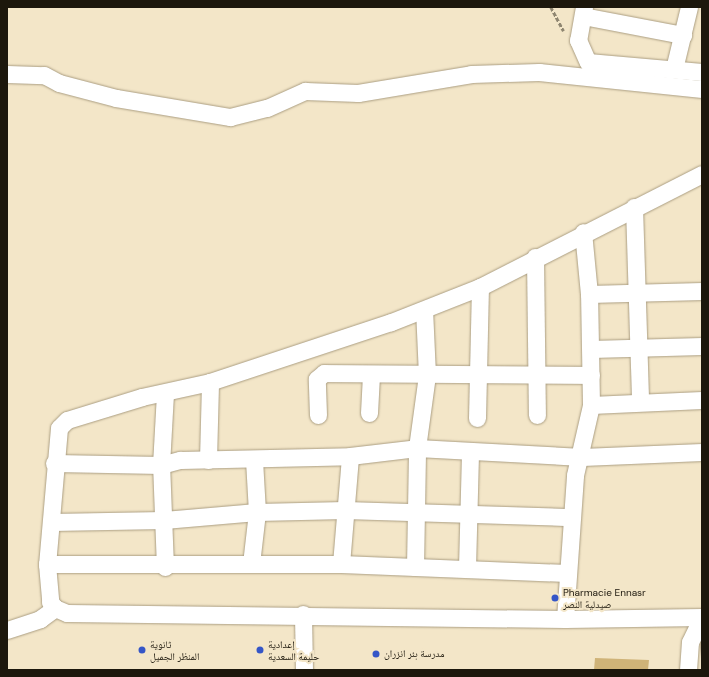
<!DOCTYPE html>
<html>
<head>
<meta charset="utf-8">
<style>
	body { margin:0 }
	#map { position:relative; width:709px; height:677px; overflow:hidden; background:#f3e6c8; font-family:"DM Sans","Noto Naskh Arabic",sans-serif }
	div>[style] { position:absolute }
	.green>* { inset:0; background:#cfb378 }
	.building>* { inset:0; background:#c6b89c }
	.path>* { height:2.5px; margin-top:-1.25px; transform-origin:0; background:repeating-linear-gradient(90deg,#8f8671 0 4px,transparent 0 6px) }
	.roads { filter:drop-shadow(0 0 1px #ab9e82) drop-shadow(0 0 1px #ab9e82) }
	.minor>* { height:17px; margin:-8.5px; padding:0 8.5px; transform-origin:8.5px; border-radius:8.5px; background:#fff }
	.dots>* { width:11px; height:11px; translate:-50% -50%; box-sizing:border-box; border:2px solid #f3e6c8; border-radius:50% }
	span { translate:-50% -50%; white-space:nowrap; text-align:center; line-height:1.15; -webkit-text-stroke:4px #f3e6c8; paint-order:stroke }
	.poi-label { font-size:10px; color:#1c170c }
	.left { translate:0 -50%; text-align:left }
	.frame { position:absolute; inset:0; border:8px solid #1c170c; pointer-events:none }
</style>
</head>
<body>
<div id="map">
	<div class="green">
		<i style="clip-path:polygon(595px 658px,649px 660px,648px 670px,594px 670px)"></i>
	</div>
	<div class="building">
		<i style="clip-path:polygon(699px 638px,702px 638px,702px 658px,701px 658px)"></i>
	</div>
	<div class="path">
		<i style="left:551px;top:7px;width:27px;rotate:62deg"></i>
	</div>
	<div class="roads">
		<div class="minor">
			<i style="left:584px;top:7px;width:34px;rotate:100deg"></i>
			<i style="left:578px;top:40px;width:24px;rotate:66deg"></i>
			<i style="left:588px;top:62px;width:114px;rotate:5deg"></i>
			<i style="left:583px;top:16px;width:102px;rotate:10.8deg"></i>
			<i style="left:674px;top:69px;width:64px;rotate:-76.4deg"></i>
			<i style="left:7px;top:74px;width:37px;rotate:2deg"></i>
			<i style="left:44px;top:75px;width:17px;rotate:28deg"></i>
			<i style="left:59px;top:83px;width:59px;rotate:14.7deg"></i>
			<i style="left:116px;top:98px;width:116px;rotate:9.5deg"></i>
			<i style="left:230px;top:117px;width:38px;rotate:-14deg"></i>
			<i style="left:267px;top:108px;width:42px;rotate:-24.1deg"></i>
			<i style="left:305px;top:91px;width:53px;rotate:2.2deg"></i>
			<i style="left:358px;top:93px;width:115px;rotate:-9.5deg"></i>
			<i style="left:471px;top:74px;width:68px;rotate:-1.7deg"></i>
			<i style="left:539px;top:72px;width:164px;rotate:6deg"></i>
			<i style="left:702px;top:174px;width:249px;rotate:153deg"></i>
			<i style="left:480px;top:287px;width:96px;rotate:158.5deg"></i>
			<i style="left:391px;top:322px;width:191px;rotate:161.7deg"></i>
			<i style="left:210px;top:382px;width:70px;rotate:167.6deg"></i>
			<i style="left:142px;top:397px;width:78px;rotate:163deg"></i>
			<i style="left:67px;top:420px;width:11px;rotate:135deg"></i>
			<i style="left:59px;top:428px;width:137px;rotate:95deg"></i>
			<i style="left:47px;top:564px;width:38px;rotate:85deg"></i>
			<i style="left:50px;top:602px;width:8px;rotate:50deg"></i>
			<i style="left:55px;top:608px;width:13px;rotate:23deg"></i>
			<i style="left:67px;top:613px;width:498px;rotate:0.7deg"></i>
			<i style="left:565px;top:619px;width:137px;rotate:-0.8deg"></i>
			<i style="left:634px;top:207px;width:194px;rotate:88.2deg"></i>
			<i style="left:535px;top:257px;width:158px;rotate:89.3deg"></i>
			<i style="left:589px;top:294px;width:113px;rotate:-1.5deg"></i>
			<i style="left:591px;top:349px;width:111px;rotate:-1.5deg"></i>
			<i style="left:591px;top:405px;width:111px;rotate:-2.6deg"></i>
			<i style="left:369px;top:413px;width:38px;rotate:-87deg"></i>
			<i style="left:318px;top:415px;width:36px;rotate:-92deg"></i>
			<i style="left:317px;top:379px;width:9px;rotate:-41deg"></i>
			<i style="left:324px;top:373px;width:267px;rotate:0.4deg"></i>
			<i style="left:477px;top:418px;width:131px;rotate:-88.7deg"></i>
			<i style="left:208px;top:460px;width:78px;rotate:-88.5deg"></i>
			<i style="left:54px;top:463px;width:107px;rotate:1.1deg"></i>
			<i style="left:161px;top:465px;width:20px;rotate:-15deg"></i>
			<i style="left:180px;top:460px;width:170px;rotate:-1.3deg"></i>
			<i style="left:350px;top:456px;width:67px;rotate:-6.8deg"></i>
			<i style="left:417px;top:448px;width:165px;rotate:3.1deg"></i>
			<i style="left:582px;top:457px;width:120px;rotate:-2.4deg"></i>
			<i style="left:51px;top:522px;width:113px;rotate:-1deg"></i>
			<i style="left:164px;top:520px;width:93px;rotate:-4.9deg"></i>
			<i style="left:257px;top:512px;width:88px;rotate:-1.3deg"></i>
			<i style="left:345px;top:510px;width:227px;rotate:1.8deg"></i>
			<i style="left:47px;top:564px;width:294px"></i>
			<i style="left:341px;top:564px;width:226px;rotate:2.3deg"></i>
			<i style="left:251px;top:564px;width:52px;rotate:-83.4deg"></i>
			<i style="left:257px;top:512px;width:52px;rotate:-93.3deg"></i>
			<i style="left:341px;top:564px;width:108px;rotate:-85.2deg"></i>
			<i style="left:165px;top:567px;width:102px;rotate:-92.2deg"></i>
			<i style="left:161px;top:465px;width:72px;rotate:-86.8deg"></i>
			<i style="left:415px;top:567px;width:119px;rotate:-89deg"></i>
			<i style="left:417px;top:448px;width:74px;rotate:-82.2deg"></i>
			<i style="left:427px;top:375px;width:65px;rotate:-92.6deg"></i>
			<i style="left:467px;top:568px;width:116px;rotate:-88.5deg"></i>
			<i style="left:303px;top:614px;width:56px;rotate:89deg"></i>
			<i style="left:565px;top:619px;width:144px;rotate:-86deg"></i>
			<i style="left:575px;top:475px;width:72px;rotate:-77.1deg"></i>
			<i style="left:591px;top:405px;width:111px;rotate:-91deg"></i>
			<i style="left:589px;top:294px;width:62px;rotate:-95.5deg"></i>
			<i style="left:7px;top:630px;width:35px;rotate:-18deg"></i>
			<i style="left:40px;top:619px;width:19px;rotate:-36deg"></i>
			<i style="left:688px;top:670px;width:28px;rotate:-86deg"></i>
			<i style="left:690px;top:642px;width:28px;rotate:-64deg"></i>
		</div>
	</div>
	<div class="dots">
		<i style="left:555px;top:598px;background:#3556c7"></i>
		<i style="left:142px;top:650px;background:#3556c7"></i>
		<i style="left:260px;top:650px;background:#3556c7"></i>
		<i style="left:376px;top:654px;background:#3556c7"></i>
	</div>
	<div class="poi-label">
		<span class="left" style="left:563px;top:598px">Pharmacie Ennasr<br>صيدلية النصر</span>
		<span class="left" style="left:150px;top:650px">ثانوية<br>المنظر الجميل</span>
		<span class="left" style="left:268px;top:650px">إعدادية<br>حليمة السعدية</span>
		<span class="left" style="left:384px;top:654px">مدرسة بئر انزران</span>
	</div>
	<div class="frame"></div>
</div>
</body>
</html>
